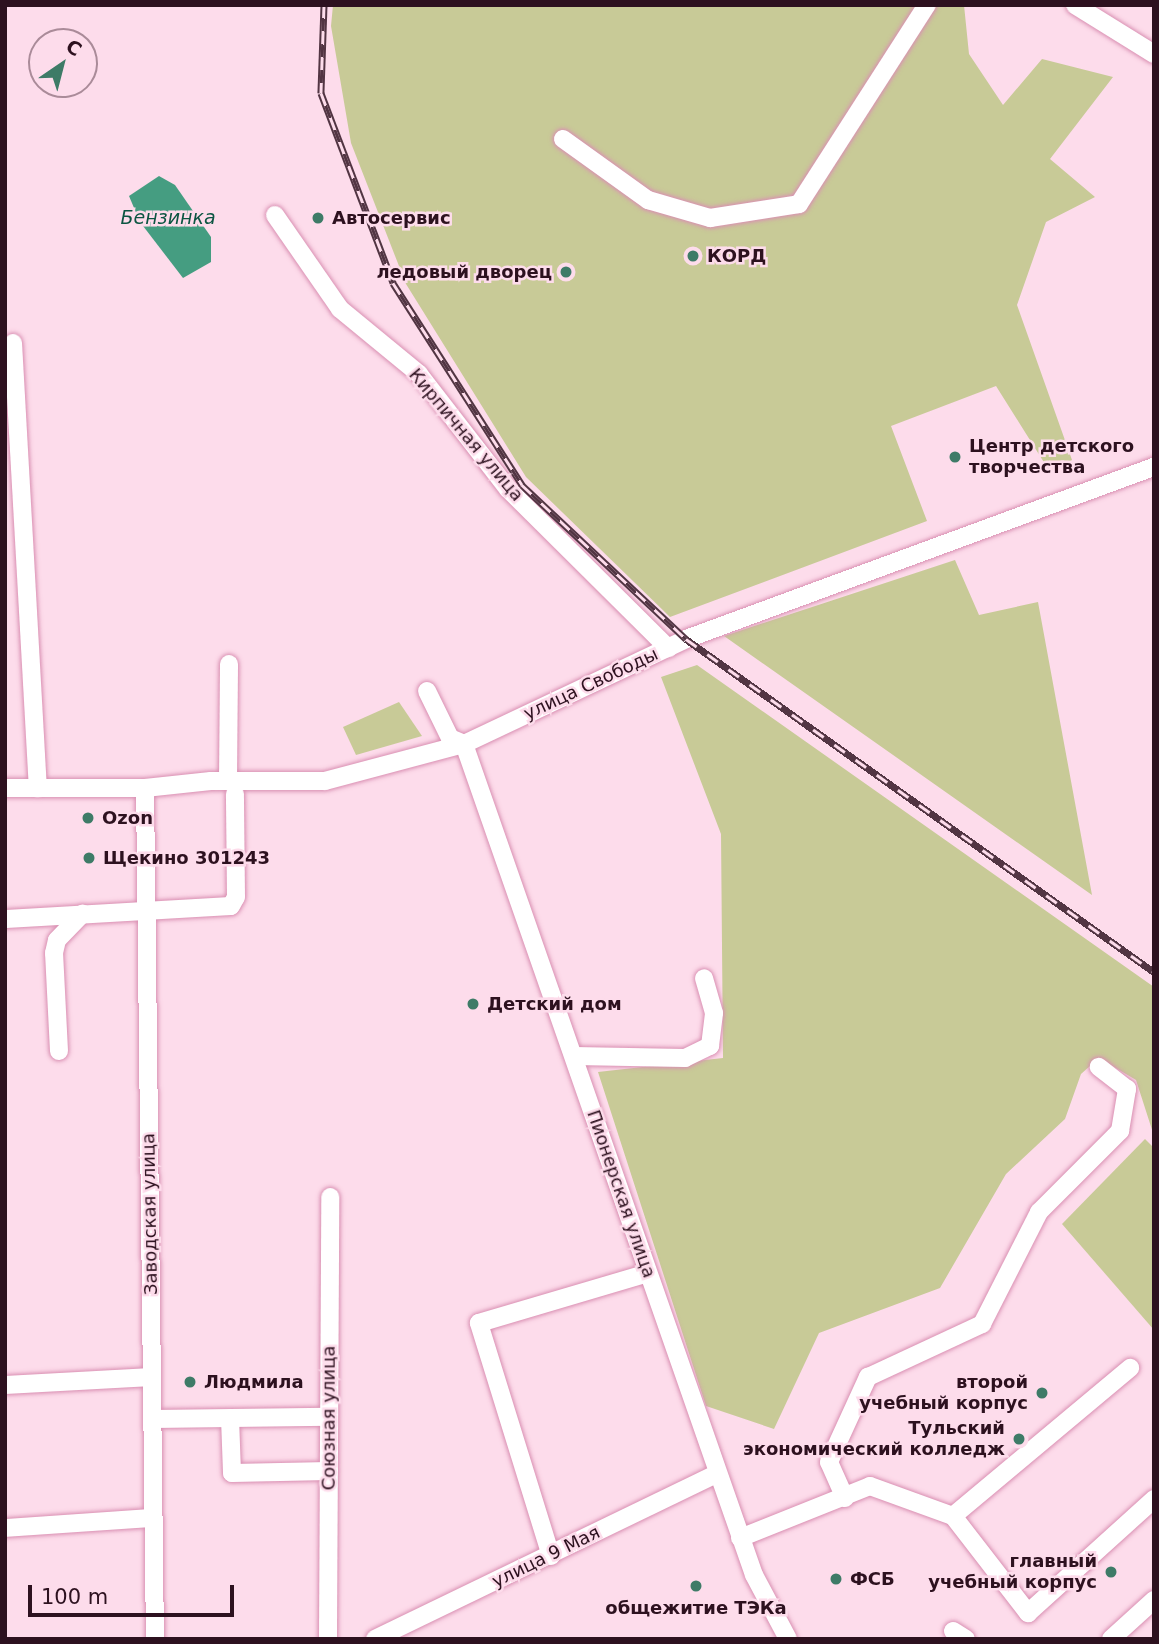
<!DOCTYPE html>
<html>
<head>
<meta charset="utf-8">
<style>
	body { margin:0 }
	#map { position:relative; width:1159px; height:1644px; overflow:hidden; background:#fddceb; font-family:"DejaVu Sans",sans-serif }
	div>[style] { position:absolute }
	.green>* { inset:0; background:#c8ca97 }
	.water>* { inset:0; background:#459d81 }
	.roads { filter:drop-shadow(0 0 2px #d98fb2) drop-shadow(0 0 2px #d98fb2) }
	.minor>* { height:18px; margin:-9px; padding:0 9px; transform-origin:9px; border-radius:9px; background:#fff }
	.rail>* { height:7px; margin-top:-3.5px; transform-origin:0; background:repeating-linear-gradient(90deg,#fddceb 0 13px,#523543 0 26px); box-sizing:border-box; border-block:2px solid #523543 }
	.dots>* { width:19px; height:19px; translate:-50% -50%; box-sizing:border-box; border:4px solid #fddceb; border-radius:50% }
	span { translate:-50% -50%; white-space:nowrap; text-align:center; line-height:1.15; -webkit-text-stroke:5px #fddceb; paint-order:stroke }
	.poi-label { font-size:18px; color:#2d111f; font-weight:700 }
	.left { translate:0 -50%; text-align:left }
	.right { translate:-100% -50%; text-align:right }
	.street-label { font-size:18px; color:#2d111f }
	.water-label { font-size:19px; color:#0c5542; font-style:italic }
	.frame { position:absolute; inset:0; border:7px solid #2d111f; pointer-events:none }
	.north { position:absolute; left:28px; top:28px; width:70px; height:70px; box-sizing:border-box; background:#fddceb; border:2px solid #aa8b99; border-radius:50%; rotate:35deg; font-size:19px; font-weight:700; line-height:28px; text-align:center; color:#2d111f }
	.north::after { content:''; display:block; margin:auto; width:24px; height:32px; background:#3e7b67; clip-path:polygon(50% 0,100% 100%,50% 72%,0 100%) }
	.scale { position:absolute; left:28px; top:1585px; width:206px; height:32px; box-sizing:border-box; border:4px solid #2d111f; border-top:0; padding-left:9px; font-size:21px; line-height:24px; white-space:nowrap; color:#2d111f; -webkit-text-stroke:5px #fddceb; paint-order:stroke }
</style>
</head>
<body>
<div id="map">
	<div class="green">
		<i style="clip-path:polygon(333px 5px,964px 5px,969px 54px,1003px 105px,1042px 59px,1113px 77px,1050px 159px,1095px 197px,1046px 222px,1017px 305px,1072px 460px,1050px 472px,996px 386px,891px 426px,927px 521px,670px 617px,526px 477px,406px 284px,351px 143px,331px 26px)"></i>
		<i style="clip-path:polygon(955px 560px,979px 615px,1038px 602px,1092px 895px,724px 636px)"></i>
		<i style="clip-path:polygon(697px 665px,1154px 987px,1154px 1136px,1136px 1080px,1099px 1058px,1081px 1074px,1065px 1119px,1006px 1174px,940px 1288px,819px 1333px,774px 1429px,706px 1406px,598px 1072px,723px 1058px,721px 834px,661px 677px)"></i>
		<i style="clip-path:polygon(399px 702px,422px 736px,356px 755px,343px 727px)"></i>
		<i style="clip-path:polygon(1145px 1139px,1154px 1148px,1154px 1330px,1062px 1224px)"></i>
	</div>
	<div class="water">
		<i style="clip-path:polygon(159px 176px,175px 185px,211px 237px,211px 262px,183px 278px,140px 222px,129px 196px)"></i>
	</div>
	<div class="roads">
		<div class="minor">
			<i style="left:1075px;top:5px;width:93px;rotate:31.8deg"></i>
			<i style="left:563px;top:139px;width:105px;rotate:35.7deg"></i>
			<i style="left:648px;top:200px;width:65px;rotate:16.2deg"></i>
			<i style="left:710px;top:218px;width:90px;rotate:-8.9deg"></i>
			<i style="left:799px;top:204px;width:237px;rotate:-57.3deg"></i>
			<i style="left:275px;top:215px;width:114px;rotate:55.3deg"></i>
			<i style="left:340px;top:309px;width:102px;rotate:39.4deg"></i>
			<i style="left:419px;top:374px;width:145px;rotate:52.3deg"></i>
			<i style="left:508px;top:489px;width:226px;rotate:44.8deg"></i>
			<i style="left:13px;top:343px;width:446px;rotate:86.8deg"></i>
			<i style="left:427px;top:691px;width:52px;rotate:63.9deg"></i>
			<i style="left:450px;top:738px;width:15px;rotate:23deg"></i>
			<i style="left:464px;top:744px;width:880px;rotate:70.76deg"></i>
			<i style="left:754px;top:1575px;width:72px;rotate:62deg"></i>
			<i style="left:228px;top:781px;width:117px;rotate:-89.5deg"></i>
			<i style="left:5px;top:788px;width:140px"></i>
			<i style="left:145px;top:788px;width:66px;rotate:-6.1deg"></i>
			<i style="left:211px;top:781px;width:114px"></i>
			<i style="left:325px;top:781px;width:144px;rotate:-14.9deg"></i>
			<i style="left:464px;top:744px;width:246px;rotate:-25.3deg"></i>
			<i style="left:686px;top:639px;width:499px;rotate:-20.2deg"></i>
			<i style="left:145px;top:788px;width:851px;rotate:89.33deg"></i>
			<i style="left:6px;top:919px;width:225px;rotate:-3.3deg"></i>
			<i style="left:231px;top:906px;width:10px;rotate:-61deg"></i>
			<i style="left:236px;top:897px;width:103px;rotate:-90.6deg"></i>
			<i style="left:59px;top:1051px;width:98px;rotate:-92.9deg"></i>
			<i style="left:54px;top:953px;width:13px;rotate:-77deg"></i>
			<i style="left:57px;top:940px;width:37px;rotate:-46deg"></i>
			<i style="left:574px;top:1056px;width:111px;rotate:1deg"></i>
			<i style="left:685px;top:1058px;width:28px;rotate:-26deg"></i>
			<i style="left:710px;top:1046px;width:33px;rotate:-83deg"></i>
			<i style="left:714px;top:1013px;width:36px;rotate:-106deg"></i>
			<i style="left:5px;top:1385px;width:147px;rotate:-3.1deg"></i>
			<i style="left:230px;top:1418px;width:55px;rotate:87.9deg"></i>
			<i style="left:232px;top:1473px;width:97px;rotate:-1.2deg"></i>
			<i style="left:153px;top:1419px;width:176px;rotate:-0.7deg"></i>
			<i style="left:845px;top:1498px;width:39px;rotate:-114deg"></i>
			<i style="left:829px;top:1462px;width:94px;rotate:-65.4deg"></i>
			<i style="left:868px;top:1377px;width:126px;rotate:-24.9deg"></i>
			<i style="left:982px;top:1324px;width:126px;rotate:-63deg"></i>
			<i style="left:1039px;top:1212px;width:115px;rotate:-45deg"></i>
			<i style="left:1120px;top:1131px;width:43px;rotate:-80.5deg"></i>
			<i style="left:1127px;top:1089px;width:36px;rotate:-142deg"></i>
			<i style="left:953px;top:1516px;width:231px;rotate:-39.9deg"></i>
			<i style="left:5px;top:1528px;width:148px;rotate:-3.9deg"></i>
			<i style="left:740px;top:1538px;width:140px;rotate:-21.8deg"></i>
			<i style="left:870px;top:1486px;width:88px;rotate:19.9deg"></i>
			<i style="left:953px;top:1516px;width:123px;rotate:52.3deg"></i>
			<i style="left:1028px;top:1613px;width:170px;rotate:-42.1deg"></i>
			<i style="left:551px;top:1556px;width:244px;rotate:-107.2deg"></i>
			<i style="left:479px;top:1323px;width:176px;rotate:-16.5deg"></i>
			<i style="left:953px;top:1631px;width:15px;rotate:32deg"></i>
			<i style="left:328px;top:1639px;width:442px;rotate:-89.7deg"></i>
			<i style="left:375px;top:1639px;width:380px;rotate:-25.8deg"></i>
			<i style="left:1111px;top:1639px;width:58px;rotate:-42.2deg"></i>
		</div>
	</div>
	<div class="rail">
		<i style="left:324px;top:5px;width:88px;rotate:92deg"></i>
		<i style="left:321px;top:93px;width:203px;rotate:69.2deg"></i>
		<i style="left:393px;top:283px;width:240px;rotate:57.4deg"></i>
		<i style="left:522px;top:485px;width:225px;rotate:43.2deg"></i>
		<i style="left:686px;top:639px;width:574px;rotate:35.43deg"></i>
	</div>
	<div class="dots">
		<i style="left:318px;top:218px;background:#3e7b67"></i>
		<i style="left:693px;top:256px;background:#3e7b67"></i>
		<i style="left:566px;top:272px;background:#3e7b67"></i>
		<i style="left:955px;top:457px;background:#3e7b67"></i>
		<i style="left:88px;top:818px;background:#3e7b67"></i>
		<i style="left:89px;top:858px;background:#3e7b67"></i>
		<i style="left:473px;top:1004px;background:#3e7b67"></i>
		<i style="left:190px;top:1382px;background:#3e7b67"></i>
		<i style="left:1042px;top:1393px;background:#3e7b67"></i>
		<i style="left:1019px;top:1439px;background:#3e7b67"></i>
		<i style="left:1111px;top:1572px;background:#3e7b67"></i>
		<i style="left:836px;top:1579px;background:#3e7b67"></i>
		<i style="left:696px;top:1586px;background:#3e7b67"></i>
	</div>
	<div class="poi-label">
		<span class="left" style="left:332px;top:218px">Автосервис</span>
		<span class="left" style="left:707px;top:256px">КОРД</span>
		<span class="right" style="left:552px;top:272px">ледовый дворец</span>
		<span class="left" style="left:969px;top:457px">Центр детского<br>творчества</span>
		<span class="left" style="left:102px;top:818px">Ozon</span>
		<span class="left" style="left:103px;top:858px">Щекино 301243</span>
		<span class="left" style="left:487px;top:1004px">Детский дом</span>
		<span class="left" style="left:204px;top:1382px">Людмила</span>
		<span class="right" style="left:1028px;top:1393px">второй<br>учебный корпус</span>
		<span class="right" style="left:1005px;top:1439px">Тульский<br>экономический колледж</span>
		<span class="right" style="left:1097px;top:1572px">главный<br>учебный корпус</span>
		<span class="left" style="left:850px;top:1579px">ФСБ</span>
		<span style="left:696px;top:1608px">общежитие ТЭКа</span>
	</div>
	<div class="street-label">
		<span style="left:466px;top:435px;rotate:50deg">Кирпичная улица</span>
		<span style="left:591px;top:684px;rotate:-25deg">улица Свободы</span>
		<span style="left:621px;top:1194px;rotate:71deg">Пионерская улица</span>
		<span style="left:150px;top:1214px;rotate:-91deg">Заводская улица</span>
		<span style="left:329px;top:1418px;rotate:-90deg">Союзная улица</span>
		<span style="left:546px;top:1557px;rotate:-26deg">улица 9 Мая</span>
	</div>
	<div class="water-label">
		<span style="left:168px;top:218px">Бензинка</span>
	</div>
	<div class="frame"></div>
	<div class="north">С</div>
	<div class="scale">100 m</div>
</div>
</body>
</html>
